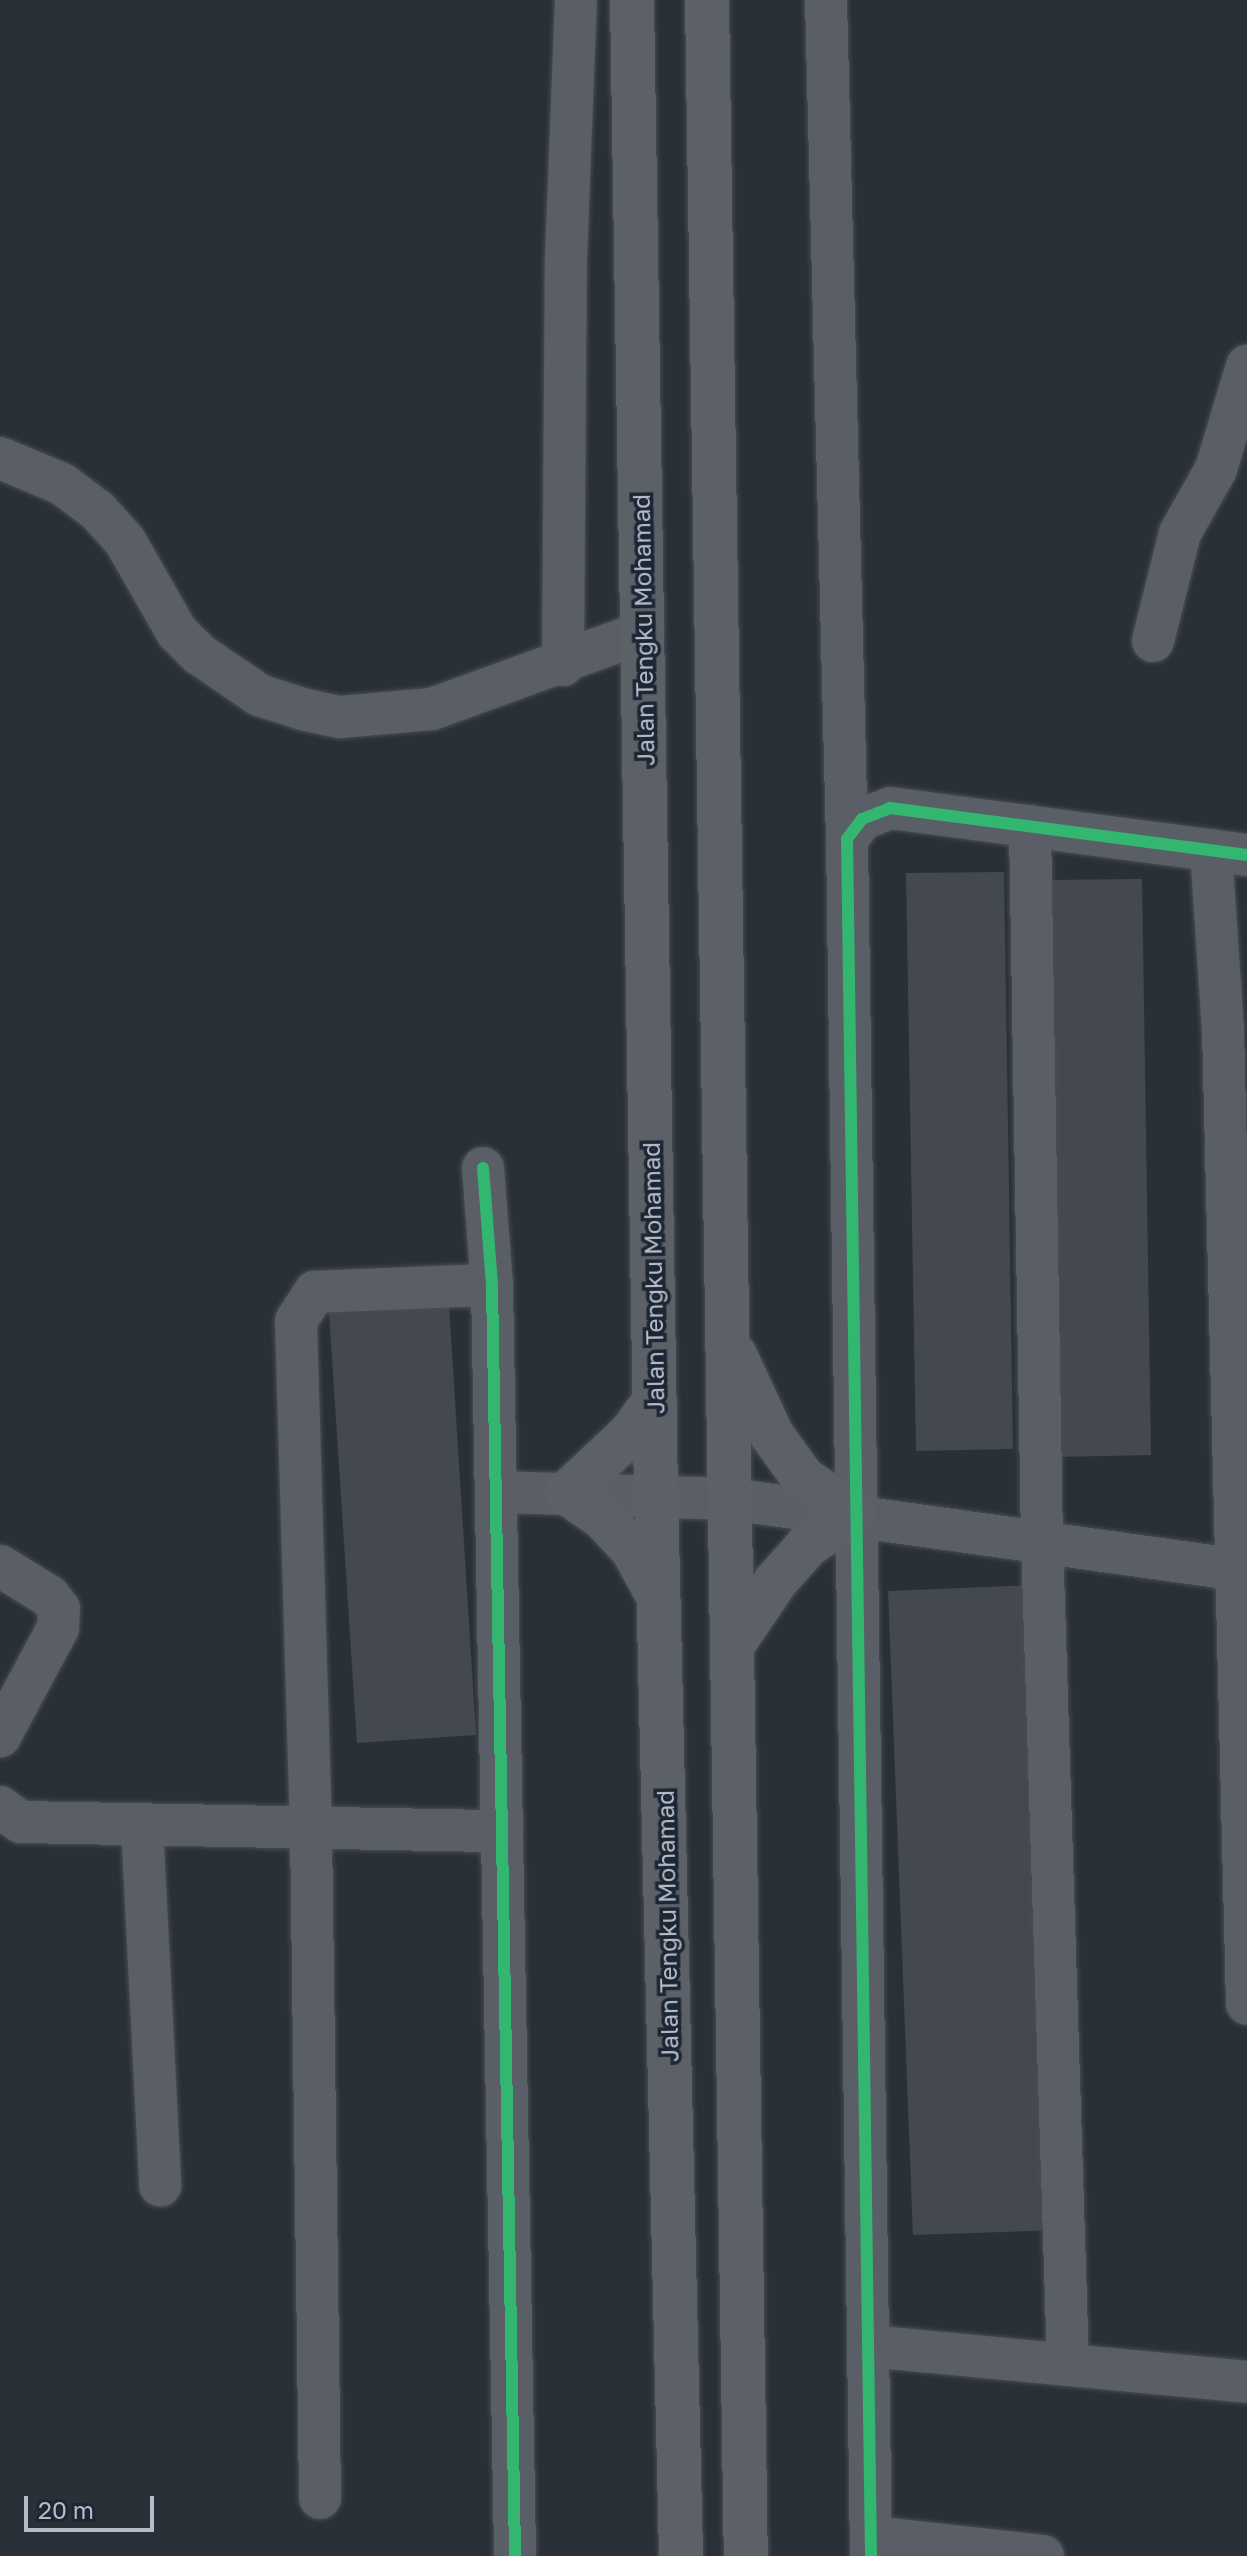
<!DOCTYPE html>
<html>
<head>
<meta charset="utf-8">
<style>
	body { margin:0 }
	#map { position:relative; width:1247px; height:2556px; overflow:hidden; background:#2a3038; font-family:"Golos Text",sans-serif }
	div>[style] { position:absolute }
	.building>* { inset:0; background:#444950 }
	.roads { filter:drop-shadow(0 0 2px #484c53) drop-shadow(0 0 2px #484c53) }
	.minor>* { height:42px; margin:-21px; padding:0 21px; transform-origin:21px; border-radius:21px; background:#5a5e66 }
	.major>* { height:44px; margin:-22px; padding:0 22px; transform-origin:22px; border-radius:22px; background:#5c6168 }
	.cycleway>* { height:12px; margin:-6px; padding:0 6px; transform-origin:6px; border-radius:6px; background:#33b770 }
	span { translate:-50% -50%; white-space:nowrap; text-align:center; line-height:1.15; -webkit-text-stroke:7px #1d2633; paint-order:stroke }
	.street-label { font-size:24px; color:#b4bcc9 }
	.scale { position:absolute; left:24px; top:2496px; width:130px; height:36px; box-sizing:border-box; border:4px solid #b4bcc9; border-top:0; padding-left:10px; font-size:24px; line-height:28px; white-space:nowrap; color:#b4bcc9; -webkit-text-stroke:6px #1d2633; paint-order:stroke }
</style>
</head>
<body>
<div id="map">
	<div class="building">
		<i style="clip-path:polygon(1004px 872px,1013px 1449px,916px 1451px,906px 873px)"></i>
		<i style="clip-path:polygon(1142px 879px,1151px 1455px,1054px 1457px,1045px 880px)"></i>
		<i style="clip-path:polygon(449px 1304px,476px 1735px,357px 1743px,329px 1312px)"></i>
		<i style="clip-path:polygon(1034px 1585px,1060px 2230px,913px 2235px,888px 1591px)"></i>
	</div>
	<div class="roads">
		<div class="minor">
			<i style="left:826px;top:0;width:839px;rotate:88.57deg"></i>
			<i style="left:0;top:458px;width:67px;rotate:22.8deg"></i>
			<i style="left:62px;top:484px;width:45px;rotate:36.9deg"></i>
			<i style="left:98px;top:511px;width:40px;rotate:48deg"></i>
			<i style="left:125px;top:541px;width:105px;rotate:60.3deg"></i>
			<i style="left:177px;top:632px;width:31px;rotate:45deg"></i>
			<i style="left:199px;top:654px;width:73px;rotate:34.3deg"></i>
			<i style="left:259px;top:695px;width:49px;rotate:17.7deg"></i>
			<i style="left:306px;top:710px;width:35px;rotate:12deg"></i>
			<i style="left:340px;top:717px;width:92px;rotate:-5deg"></i>
			<i style="left:432px;top:709px;width:225px;rotate:-20deg"></i>
			<i style="left:1153px;top:641px;width:111px;rotate:-76deg"></i>
			<i style="left:1180px;top:533px;width:73px;rotate:-60.6deg"></i>
			<i style="left:1216px;top:469px;width:108px;rotate:-73.2deg"></i>
			<i style="left:563px;top:665px;width:407px;rotate:-89.6deg"></i>
			<i style="left:566px;top:258px;width:258px;rotate:-87.8deg"></i>
			<i style="left:1030px;top:826px;width:715px;rotate:89.04deg"></i>
			<i style="left:1042px;top:1541px;width:824px;rotate:88.19deg"></i>
			<i style="left:1211px;top:850px;width:179px;rotate:86.2deg"></i>
			<i style="left:1223px;top:1029px;width:975px;rotate:88.59deg"></i>
			<i style="left:483px;top:1168px;width:117px;rotate:85.6deg"></i>
			<i style="left:492px;top:1285px;width:1271px;rotate:88.96deg"></i>
			<i style="left:496px;top:1492px;width:234px;rotate:1.7deg"></i>
			<i style="left:730px;top:1499px;width:522px;rotate:7.93deg"></i>
			<i style="left:0;top:1566px;width:57px;rotate:31.5deg"></i>
			<i style="left:49px;top:1596px;width:16px;rotate:52deg"></i>
			<i style="left:59px;top:1609px;width:19px;rotate:93deg"></i>
			<i style="left:58px;top:1628px;width:123px;rotate:118.2deg"></i>
			<i style="left:0;top:1807px;width:26px;rotate:36deg"></i>
			<i style="left:21px;top:1822px;width:481px;rotate:1.1deg"></i>
			<i style="left:142px;top:1825px;width:361px;rotate:87.1deg"></i>
			<i style="left:868px;top:2346px;width:381px;rotate:5.4deg"></i>
			<i style="left:320px;top:2498px;width:668px;rotate:-90.77deg"></i>
			<i style="left:311px;top:1830px;width:509px;rotate:-91.69deg"></i>
			<i style="left:296px;top:1321px;width:35px;rotate:-57deg"></i>
			<i style="left:315px;top:1292px;width:177px;rotate:-2.3deg"></i>
			<i style="left:871px;top:2537px;width:173px;rotate:6.3deg"></i>
			<i style="left:871px;top:2556px;width:1717px;rotate:-90.8deg"></i>
			<i style="left:847px;top:839px;width:25px;rotate:-53deg"></i>
			<i style="left:862px;top:819px;width:30px;rotate:-21deg"></i>
			<i style="left:890px;top:808px;width:360px;rotate:7.5deg"></i>
		</div>
		<div class="major">
			<i style="left:632px;top:0;width:1493px;rotate:89.08deg"></i>
			<i style="left:656px;top:1493px;width:1063px;rotate:88.65deg"></i>
			<i style="left:707px;top:0;width:2556px;rotate:89.13deg"></i>
			<i style="left:655px;top:1400px;width:41px;rotate:126deg"></i>
			<i style="left:631px;top:1433px;width:88px;rotate:136.8deg"></i>
			<i style="left:567px;top:1493px;width:42px;rotate:34.4deg"></i>
			<i style="left:602px;top:1517px;width:45px;rotate:46.8deg"></i>
			<i style="left:633px;top:1550px;width:52px;rotate:61.5deg"></i>
			<i style="left:732px;top:1646px;width:78px;rotate:-55.9deg"></i>
			<i style="left:776px;top:1581px;width:48px;rotate:-48.4deg"></i>
			<i style="left:808px;top:1545px;width:55px;rotate:-34deg"></i>
			<i style="left:854px;top:1514px;width:62px;rotate:-144.8deg"></i>
			<i style="left:803px;top:1478px;width:53px;rotate:-125.8deg"></i>
			<i style="left:772px;top:1435px;width:88px;rotate:-114.8deg"></i>
		</div>
	</div>
	<div class="cycleway">
		<i style="left:483px;top:1168px;width:117px;rotate:85.6deg"></i>
		<i style="left:492px;top:1285px;width:1271px;rotate:88.96deg"></i>
		<i style="left:871px;top:2556px;width:1717px;rotate:-90.8deg"></i>
		<i style="left:847px;top:839px;width:25px;rotate:-53deg"></i>
		<i style="left:862px;top:819px;width:30px;rotate:-21deg"></i>
		<i style="left:890px;top:808px;width:360px;rotate:7.5deg"></i>
	</div>
	<div class="street-label">
		<span style="left:643px;top:630px;rotate:-91deg">Jalan Tengku Mohamad</span>
		<span style="left:653px;top:1278px;rotate:-91deg">Jalan Tengku Mohamad</span>
		<span style="left:667px;top:1926px;rotate:-91deg">Jalan Tengku Mohamad</span>
	</div>
	<div class="scale">20 m</div>
</div>
</body>
</html>
